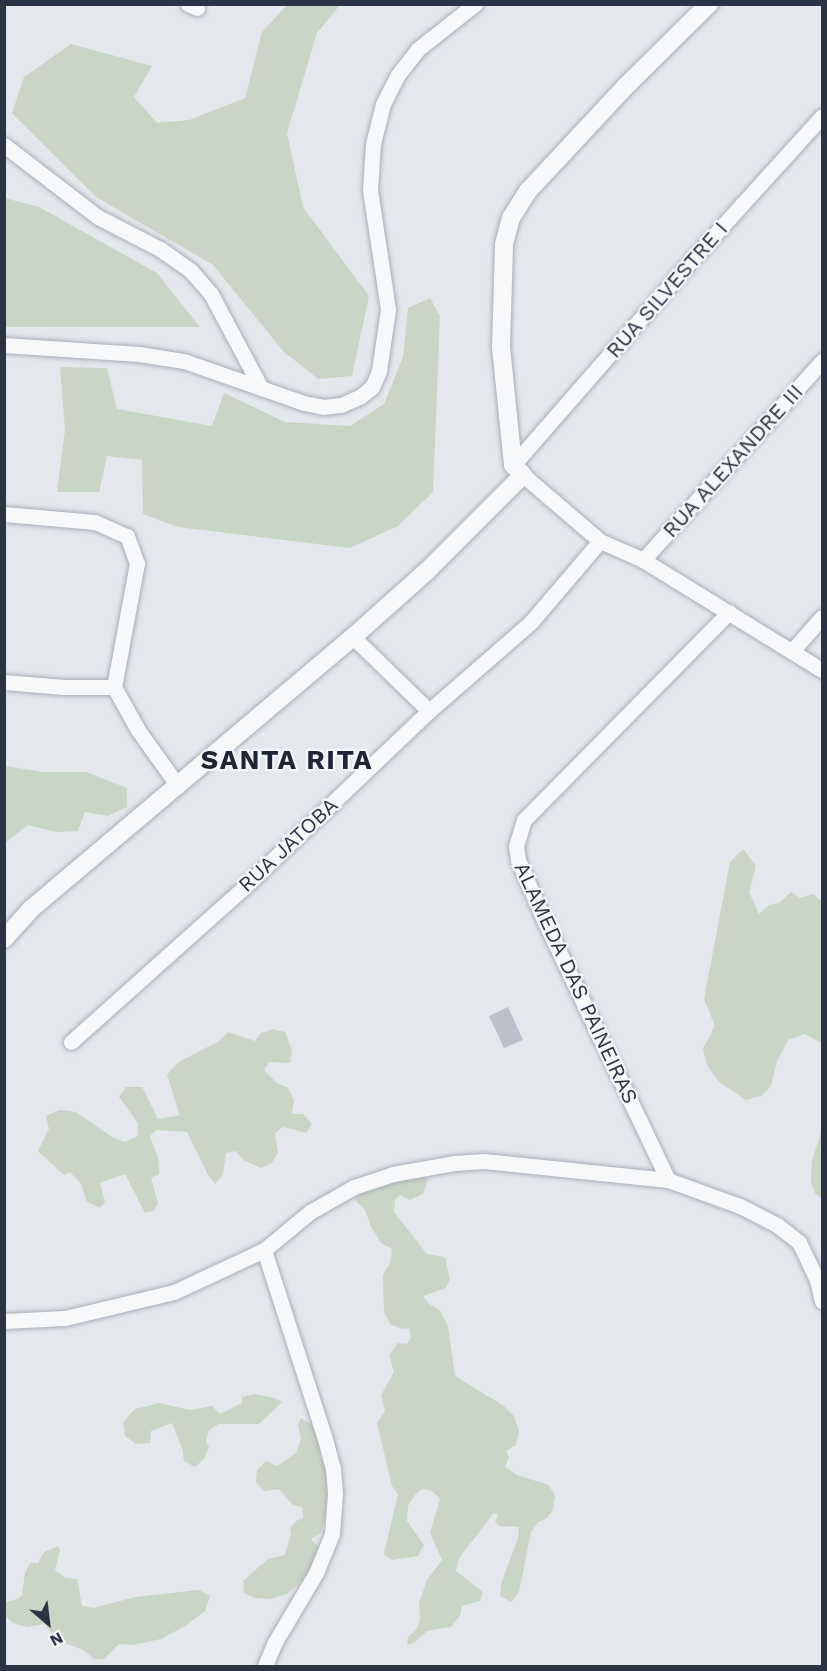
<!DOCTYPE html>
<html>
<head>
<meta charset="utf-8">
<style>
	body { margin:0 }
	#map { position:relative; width:827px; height:1671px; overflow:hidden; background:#e4e7ec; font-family:"Work Sans",sans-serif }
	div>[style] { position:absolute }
	.green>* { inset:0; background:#c9d6c5 }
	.building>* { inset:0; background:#bbc0ca }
	.roads { filter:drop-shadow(0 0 2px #a9aeb7) drop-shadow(0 0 2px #a9aeb7) }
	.minor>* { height:15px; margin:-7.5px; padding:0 7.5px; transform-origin:7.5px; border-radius:7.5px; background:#f7f8fa }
	.tertiary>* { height:18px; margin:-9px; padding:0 9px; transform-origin:9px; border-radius:9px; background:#f7f8fa }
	span { translate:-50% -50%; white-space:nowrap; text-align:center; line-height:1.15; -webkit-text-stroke:4.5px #f4f6f9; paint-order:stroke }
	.street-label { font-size:21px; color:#2b3445 }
	.district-label { font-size:27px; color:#1d2536; font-weight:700; letter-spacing:1.5px }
	.frame { position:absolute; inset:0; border:6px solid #2b3445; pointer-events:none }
	.north { position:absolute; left:18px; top:1593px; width:60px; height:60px; -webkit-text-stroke:4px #f4f6f9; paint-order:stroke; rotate:152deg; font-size:16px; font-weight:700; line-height:24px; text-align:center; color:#2b3445 }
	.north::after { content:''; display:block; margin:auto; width:21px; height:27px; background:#2b3445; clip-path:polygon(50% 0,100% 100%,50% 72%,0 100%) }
</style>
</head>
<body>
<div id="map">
	<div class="green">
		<i style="clip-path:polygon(287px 5px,340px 5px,317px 33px,287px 133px,303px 207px,369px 296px,352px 376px,318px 379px,283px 351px,213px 265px,96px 197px,12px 113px,24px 77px,71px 44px,152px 66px,134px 97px,157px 123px,189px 120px,245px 98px,262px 32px)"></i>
		<i style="clip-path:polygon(5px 198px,39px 207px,157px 273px,200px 327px,5px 327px)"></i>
		<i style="clip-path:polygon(430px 298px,440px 316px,433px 492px,398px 526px,350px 548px,178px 527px,143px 514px,142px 460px,107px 456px,99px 492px,57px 492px,65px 430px,60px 367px,107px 368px,117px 409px,212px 426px,224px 393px,285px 422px,350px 426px,384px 404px,403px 357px,408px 308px)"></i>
		<i style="clip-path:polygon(5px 766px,43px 772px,86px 772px,127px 788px,127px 807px,108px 816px,85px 812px,78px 831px,56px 832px,28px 825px,5px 843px)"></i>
		<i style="clip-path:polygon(743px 849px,756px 866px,749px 892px,759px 914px,769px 905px,779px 903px,791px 892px,800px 898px,813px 894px,822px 902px,822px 1043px,805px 1034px,788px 1040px,777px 1061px,771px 1086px,761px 1096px,746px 1100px,719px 1082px,707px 1065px,703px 1049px,715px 1026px,704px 999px,730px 862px)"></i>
		<i style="clip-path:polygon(273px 1029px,285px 1032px,292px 1050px,290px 1063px,269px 1062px,264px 1070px,277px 1083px,288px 1088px,294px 1100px,292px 1114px,303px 1114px,312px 1124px,306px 1133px,283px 1127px,275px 1133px,278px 1153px,272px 1163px,261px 1168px,243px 1160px,236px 1151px,226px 1153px,223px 1175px,215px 1184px,208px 1175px,187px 1132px,157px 1130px,150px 1136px,158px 1158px,159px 1174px,151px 1178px,158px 1203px,153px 1211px,145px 1213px,125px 1174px,100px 1183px,105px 1202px,100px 1208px,87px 1202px,81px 1184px,70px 1172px,64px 1175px,38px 1151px,49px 1129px,46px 1116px,60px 1110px,76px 1112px,112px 1137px,125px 1142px,138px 1136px,138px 1123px,119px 1097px,126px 1087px,142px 1087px,158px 1119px,180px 1115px,167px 1075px,177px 1063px,219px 1041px,228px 1032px,255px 1041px,261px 1033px)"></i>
		<i style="clip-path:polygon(822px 1130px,822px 1199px,815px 1193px,811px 1183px,812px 1160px)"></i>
		<i style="clip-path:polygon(419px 1174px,428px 1179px,423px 1194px,410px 1200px,400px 1195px,395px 1200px,394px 1212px,427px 1254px,445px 1257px,450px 1279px,446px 1288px,423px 1296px,429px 1304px,440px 1310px,448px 1326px,455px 1376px,504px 1406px,514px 1416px,519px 1431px,516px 1445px,506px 1451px,509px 1457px,505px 1467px,517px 1475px,549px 1485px,555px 1496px,553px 1510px,546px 1519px,538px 1522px,531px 1532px,519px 1592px,511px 1602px,500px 1596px,501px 1584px,518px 1538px,519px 1527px,499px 1526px,495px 1521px,498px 1515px,494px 1513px,459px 1558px,456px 1571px,483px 1592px,480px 1601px,462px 1606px,460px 1616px,451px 1627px,427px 1631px,414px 1643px,407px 1645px,408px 1637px,416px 1630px,420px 1620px,419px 1603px,427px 1580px,442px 1560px,430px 1533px,440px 1499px,432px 1491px,422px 1489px,414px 1496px,408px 1506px,407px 1521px,424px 1545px,418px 1556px,392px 1560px,384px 1554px,398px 1494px,392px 1486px,377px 1423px,385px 1411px,381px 1395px,394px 1372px,389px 1355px,398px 1343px,407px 1344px,411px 1338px,409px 1328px,402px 1329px,390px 1324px,384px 1312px,383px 1275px,390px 1263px,392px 1249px,381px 1243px,371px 1227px,365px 1210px,355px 1200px,362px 1189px)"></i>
		<i style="clip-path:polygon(254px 1394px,275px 1398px,282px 1402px,259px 1424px,219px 1424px,209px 1430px,206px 1442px,209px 1447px,204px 1459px,195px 1467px,184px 1461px,182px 1448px,172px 1423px,151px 1431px,150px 1443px,136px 1444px,125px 1436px,123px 1422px,135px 1409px,159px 1403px,190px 1410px,212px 1406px,220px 1414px,242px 1403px,242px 1397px)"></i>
		<i style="clip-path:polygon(301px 1418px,312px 1425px,321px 1443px,319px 1453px,327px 1472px,326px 1514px,321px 1533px,311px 1539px,318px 1547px,313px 1565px,302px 1581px,287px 1594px,271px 1599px,255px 1598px,244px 1593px,243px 1581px,268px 1559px,285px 1555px,291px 1535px,290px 1528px,296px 1521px,303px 1518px,302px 1507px,293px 1505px,279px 1489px,264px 1491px,256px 1482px,257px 1470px,266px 1461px,277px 1466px,296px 1453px,301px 1439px,298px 1425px)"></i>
		<i style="clip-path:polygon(58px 1546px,60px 1550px,55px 1570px,65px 1578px,77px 1579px,82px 1606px,94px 1608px,135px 1597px,199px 1590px,210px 1596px,205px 1611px,185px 1626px,161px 1639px,133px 1645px,119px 1644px,104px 1659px,94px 1659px,83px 1650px,57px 1640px,44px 1624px,27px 1627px,13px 1623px,5px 1616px,5px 1602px,18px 1599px,22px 1595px,25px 1573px,30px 1563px,38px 1563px,44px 1552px)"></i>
	</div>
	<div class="building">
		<i style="clip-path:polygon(508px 1007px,523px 1040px,504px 1048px,489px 1016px)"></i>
	</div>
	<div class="roads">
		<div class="minor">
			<i style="left:188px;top:4px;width:10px;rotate:24deg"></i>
			<i style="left:4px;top:145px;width:118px;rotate:37.5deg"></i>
			<i style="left:98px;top:217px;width:70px;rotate:27.3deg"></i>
			<i style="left:160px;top:249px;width:38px;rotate:35deg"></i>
			<i style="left:191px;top:271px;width:30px;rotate:49deg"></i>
			<i style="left:211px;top:294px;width:106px;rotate:62deg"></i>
			<i style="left:4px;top:345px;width:135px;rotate:3.8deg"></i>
			<i style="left:139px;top:354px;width:46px;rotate:8.8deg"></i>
			<i style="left:184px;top:361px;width:127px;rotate:19.3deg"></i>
			<i style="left:304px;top:403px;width:20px;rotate:11deg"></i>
			<i style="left:324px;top:407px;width:17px;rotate:-7deg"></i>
			<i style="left:341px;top:405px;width:22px;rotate:-24deg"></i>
			<i style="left:361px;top:396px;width:14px;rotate:-39deg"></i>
			<i style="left:372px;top:387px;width:17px;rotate:-66deg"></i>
			<i style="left:379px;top:371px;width:63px;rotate:-81.7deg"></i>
			<i style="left:388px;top:309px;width:120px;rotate:-98.6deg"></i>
			<i style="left:370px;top:190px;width:46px;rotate:-86.3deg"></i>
			<i style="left:373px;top:144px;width:41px;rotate:-76deg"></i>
			<i style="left:383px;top:104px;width:31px;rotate:-63deg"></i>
			<i style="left:397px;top:76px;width:34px;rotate:-52deg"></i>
			<i style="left:418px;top:49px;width:73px;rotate:-38.3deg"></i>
			<i style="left:513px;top:465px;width:295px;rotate:-48.9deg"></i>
			<i style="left:707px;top:243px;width:171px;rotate:-47.8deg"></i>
			<i style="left:523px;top:475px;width:101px;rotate:40.6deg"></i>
			<i style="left:600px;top:541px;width:47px;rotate:23.8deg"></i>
			<i style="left:643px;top:560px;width:210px;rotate:31.6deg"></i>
			<i style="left:4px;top:514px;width:91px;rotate:5deg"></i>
			<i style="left:95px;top:522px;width:35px;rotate:24deg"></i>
			<i style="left:127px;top:536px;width:29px;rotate:70deg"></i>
			<i style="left:137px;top:563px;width:126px;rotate:100.5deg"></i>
			<i style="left:643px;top:560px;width:268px;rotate:-48deg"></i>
			<i style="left:353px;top:637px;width:106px;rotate:44.2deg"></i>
			<i style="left:792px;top:651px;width:45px;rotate:-48.6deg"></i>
			<i style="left:4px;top:682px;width:60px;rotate:4.8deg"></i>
			<i style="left:64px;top:687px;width:50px"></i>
			<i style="left:114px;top:687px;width:49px;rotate:60.8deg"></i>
			<i style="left:138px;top:730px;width:69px;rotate:54.5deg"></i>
			<i style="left:71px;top:1042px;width:231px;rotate:-41.8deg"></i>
			<i style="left:243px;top:888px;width:257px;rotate:-43.6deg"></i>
			<i style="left:429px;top:711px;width:135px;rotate:-41.1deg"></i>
			<i style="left:531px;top:622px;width:106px;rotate:-49.6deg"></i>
			<i style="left:668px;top:1180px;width:288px;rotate:-115.5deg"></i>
			<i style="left:544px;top:920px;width:65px;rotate:-113.4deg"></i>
			<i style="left:518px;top:860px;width:14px;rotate:-98deg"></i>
			<i style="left:516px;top:846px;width:27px;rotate:-73deg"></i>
			<i style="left:524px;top:820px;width:292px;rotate:-45.4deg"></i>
			<i style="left:264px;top:1250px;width:199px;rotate:72.1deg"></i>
			<i style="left:325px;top:1439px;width:31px;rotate:75deg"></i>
			<i style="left:333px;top:1469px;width:25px;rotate:85deg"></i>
			<i style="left:335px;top:1494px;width:40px;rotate:94.3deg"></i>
			<i style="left:332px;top:1534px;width:42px;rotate:112.3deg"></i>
			<i style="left:316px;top:1573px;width:80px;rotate:120.7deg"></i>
			<i style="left:275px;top:1642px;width:26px;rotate:113deg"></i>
			<i style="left:4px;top:1321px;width:61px;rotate:-2.8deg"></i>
			<i style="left:65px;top:1318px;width:112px;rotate:-13.4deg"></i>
			<i style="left:174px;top:1292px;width:99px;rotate:-25deg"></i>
			<i style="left:264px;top:1250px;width:60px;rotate:-39.6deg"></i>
			<i style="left:310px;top:1212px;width:51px;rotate:-29.6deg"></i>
			<i style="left:354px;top:1187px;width:41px;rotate:-18.4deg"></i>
			<i style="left:393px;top:1174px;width:63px;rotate:-10.1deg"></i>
			<i style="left:455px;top:1163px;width:29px;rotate:-4deg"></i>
			<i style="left:484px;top:1161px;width:185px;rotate:5.9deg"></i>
			<i style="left:668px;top:1180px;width:77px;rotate:19.9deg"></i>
			<i style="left:740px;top:1206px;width:42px;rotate:27.2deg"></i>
			<i style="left:777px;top:1225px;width:28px;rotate:38deg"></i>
			<i style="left:799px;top:1242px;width:42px;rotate:64.7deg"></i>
			<i style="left:817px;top:1280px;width:22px;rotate:77deg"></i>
		</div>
		<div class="tertiary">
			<i style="left:4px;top:939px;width:40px;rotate:-48deg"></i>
			<i style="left:31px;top:909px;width:422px;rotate:-40.2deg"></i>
			<i style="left:353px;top:637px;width:101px;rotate:-41.8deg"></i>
			<i style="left:428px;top:570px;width:134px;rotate:-45deg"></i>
			<i style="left:523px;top:475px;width:14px;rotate:-135deg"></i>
			<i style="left:513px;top:465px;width:119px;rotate:-95.8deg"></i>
			<i style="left:501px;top:347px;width:103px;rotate:-88.3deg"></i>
			<i style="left:504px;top:244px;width:27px;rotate:-75deg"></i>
			<i style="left:511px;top:218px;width:32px;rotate:-58deg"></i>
			<i style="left:528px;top:191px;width:144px;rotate:-47deg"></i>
			<i style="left:626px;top:86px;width:117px;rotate:-44.7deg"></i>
		</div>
	</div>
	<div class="street-label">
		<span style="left:667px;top:290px;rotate:-49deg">RUA SILVESTRE I</span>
		<span style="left:733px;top:461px;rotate:-48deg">RUA ALEXANDRE III</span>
		<span style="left:288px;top:845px;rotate:-43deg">RUA JATOBA</span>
		<span style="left:576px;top:983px;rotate:65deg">ALAMEDA DAS PAINEIRAS</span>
	</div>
	<div class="district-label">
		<span style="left:287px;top:761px">SANTA RITA</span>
	</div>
	<div class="frame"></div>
	<div class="north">N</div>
</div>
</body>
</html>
